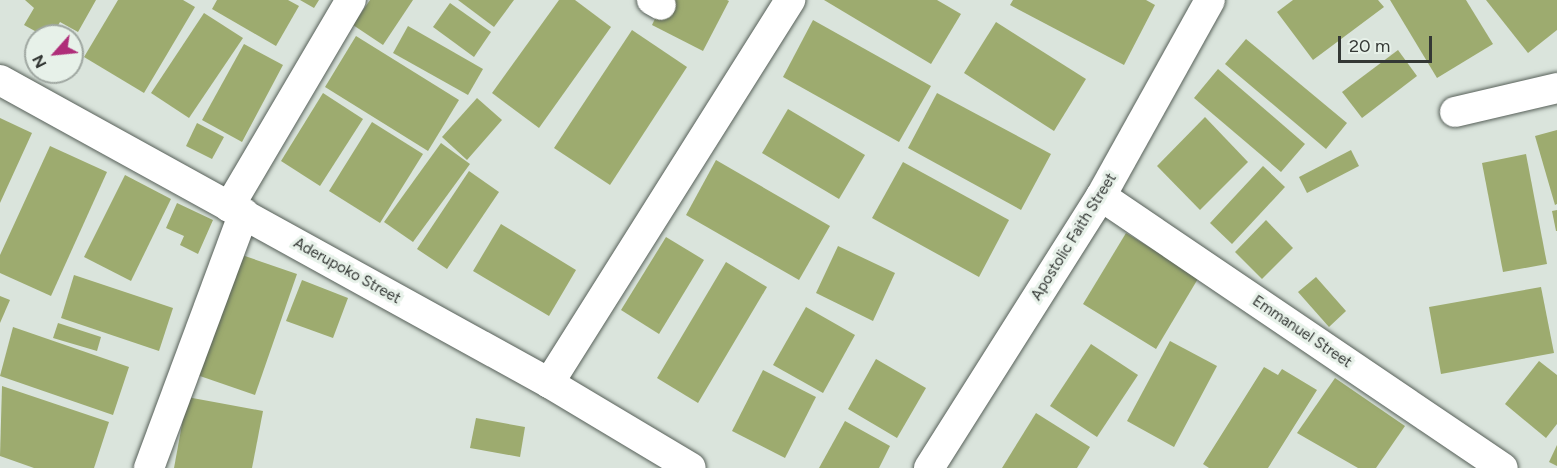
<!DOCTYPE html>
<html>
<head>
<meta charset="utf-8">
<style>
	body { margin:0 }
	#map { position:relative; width:1557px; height:468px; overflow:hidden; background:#dae4dc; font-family:Figtree,sans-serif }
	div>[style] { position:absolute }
	.building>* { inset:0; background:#9dab6f }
	.roads { filter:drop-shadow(0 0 2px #576059) drop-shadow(0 0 2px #576059) }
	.minor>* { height:30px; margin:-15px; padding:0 15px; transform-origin:15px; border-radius:15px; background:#fff }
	span { translate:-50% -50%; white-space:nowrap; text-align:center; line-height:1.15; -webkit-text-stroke:6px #e7f1e9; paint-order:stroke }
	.street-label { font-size:15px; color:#343835 }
	.north { position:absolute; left:24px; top:24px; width:60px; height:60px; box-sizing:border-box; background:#e7f1e9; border:2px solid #9fa7a1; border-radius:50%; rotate:243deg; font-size:16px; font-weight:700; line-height:24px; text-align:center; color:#343835 }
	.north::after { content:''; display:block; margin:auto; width:21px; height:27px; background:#af2d79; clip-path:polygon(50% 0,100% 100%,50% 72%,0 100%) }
	.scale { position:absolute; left:1338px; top:36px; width:94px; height:27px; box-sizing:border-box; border:3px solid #343835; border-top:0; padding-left:8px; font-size:18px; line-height:21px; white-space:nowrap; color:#343835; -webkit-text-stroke:4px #e7f1e9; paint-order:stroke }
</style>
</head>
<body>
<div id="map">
	<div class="building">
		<i style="clip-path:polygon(25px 0,96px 0,78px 32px,60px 22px,52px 36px,44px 36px,24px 25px,34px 8px)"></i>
		<i style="clip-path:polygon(118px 0,183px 0,195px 7px,144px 93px,84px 57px)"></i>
		<i style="clip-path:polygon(217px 0,288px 0,299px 6px,276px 46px,212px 9px)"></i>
		<i style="clip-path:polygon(300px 0,319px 0,314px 8px)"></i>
		<i style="clip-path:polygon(370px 0,413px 0,383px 45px,353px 25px)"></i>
		<i style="clip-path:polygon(458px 0,514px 0,494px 27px)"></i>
		<i style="clip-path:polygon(559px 0,575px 0,611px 27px,539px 128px,492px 93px)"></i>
		<i style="clip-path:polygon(664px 0,727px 0,729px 1px,703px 51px,652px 25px)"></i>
		<i style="clip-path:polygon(824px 0,937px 0,961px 14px,931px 64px)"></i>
		<i style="clip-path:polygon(1013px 0,1146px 0,1155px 5px,1124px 65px,1010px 5px)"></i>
		<i style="clip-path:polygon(1293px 0,1378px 0,1384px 7px,1313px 60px,1277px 12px)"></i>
		<i style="clip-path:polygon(1390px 0,1466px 0,1493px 44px,1437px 78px)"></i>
		<i style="clip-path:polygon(1486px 0,1557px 0,1557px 30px,1528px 53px)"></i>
		<i style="clip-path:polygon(450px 3px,491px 32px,474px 57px,433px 27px)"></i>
		<i style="clip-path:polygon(204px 13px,243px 38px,189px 118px,151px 93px)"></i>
		<i style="clip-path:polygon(813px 20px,931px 86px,899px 142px,783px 77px)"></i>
		<i style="clip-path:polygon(996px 22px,1086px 79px,1054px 131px,964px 73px)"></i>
		<i style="clip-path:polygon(408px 26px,483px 69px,468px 95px,393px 53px)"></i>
		<i style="clip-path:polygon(632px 30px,687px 67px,610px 185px,554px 148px)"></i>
		<i style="clip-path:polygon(356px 36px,459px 100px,428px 151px,325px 87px)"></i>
		<i style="clip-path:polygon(1246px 39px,1347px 123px,1326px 149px,1225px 64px)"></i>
		<i style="clip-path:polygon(244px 44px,283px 65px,242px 142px,202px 120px)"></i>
		<i style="clip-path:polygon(1398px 50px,1417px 76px,1362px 118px,1342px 92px)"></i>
		<i style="clip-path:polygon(1218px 69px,1305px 144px,1281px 172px,1194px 98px)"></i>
		<i style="clip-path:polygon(323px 93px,363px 119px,320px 186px,281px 161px)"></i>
		<i style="clip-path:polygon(937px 93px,1051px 154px,1021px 210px,908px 148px)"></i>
		<i style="clip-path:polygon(477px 98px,502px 120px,467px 160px,442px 137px)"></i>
		<i style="clip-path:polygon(788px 109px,865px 155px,839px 199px,762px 153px)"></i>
		<i style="clip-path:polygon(1205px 117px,1248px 162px,1200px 210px,1157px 166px)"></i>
		<i style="clip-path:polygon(0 118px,32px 133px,0 203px)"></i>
		<i style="clip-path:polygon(372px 122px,423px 154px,380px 223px,329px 191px)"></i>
		<i style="clip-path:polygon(197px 123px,224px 137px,212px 159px,186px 146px)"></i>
		<i style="clip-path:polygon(1557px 130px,1557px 204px,1555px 205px,1535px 136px)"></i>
		<i style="clip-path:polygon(441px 143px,470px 164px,413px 242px,384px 222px)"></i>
		<i style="clip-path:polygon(50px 146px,107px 172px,51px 296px,0 273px,0 255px)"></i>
		<i style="clip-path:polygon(1351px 150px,1359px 166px,1307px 193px,1299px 177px)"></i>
		<i style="clip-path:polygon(1526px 154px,1547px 264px,1503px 272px,1482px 163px)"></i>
		<i style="clip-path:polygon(716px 160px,830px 226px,799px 280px,686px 215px)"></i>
		<i style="clip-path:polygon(903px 162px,1009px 220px,979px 277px,872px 218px)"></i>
		<i style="clip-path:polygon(1263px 166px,1285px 187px,1232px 244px,1210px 223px)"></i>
		<i style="clip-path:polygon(469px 171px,499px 192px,447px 269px,417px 249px)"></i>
		<i style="clip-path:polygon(125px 175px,171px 199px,131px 281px,84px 257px)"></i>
		<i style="clip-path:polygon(177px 203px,213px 220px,198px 254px,180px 245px,184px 236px,166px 228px)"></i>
		<i style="clip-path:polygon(1557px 210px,1557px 231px,1556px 231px,1552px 211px)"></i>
		<i style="clip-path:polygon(1266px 220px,1293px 248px,1262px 279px,1235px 252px)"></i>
		<i style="clip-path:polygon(501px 224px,576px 270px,549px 316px,473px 271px)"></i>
		<i style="clip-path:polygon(1126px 233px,1199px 277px,1156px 349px,1083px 304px)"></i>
		<i style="clip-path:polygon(666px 237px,704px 260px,659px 334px,621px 310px)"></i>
		<i style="clip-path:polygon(838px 246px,895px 273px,873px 321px,816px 293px)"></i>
		<i style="clip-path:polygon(239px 254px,297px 274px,255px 395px,197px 375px)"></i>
		<i style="clip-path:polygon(726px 262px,767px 287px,698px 403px,657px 378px)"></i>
		<i style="clip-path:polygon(74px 275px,173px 308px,159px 351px,61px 318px)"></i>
		<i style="clip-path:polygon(1316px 277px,1346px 311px,1329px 327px,1298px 292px)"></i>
		<i style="clip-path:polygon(302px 280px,348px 298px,333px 338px,286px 321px)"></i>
		<i style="clip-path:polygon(1541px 287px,1554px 353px,1441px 374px,1429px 307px)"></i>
		<i style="clip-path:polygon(0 296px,10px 300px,0 323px)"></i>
		<i style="clip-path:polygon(806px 307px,855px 335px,823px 393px,773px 365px)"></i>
		<i style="clip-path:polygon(58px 323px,101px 337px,97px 351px,53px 338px)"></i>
		<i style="clip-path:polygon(13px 327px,129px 367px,113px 415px,0 376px)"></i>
		<i style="clip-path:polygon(1170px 341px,1217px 366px,1174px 447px,1127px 421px)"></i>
		<i style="clip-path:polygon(1091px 344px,1138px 375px,1097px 437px,1050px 406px)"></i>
		<i style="clip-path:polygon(876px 359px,926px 388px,897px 438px,848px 409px)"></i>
		<i style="clip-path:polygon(1539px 361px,1557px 375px,1557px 424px,1546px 438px,1505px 404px)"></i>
		<i style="clip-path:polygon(1264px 367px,1278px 375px,1282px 369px,1317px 390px,1268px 468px,1209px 468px,1203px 464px)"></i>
		<i style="clip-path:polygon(763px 370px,816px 397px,785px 458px,732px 431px)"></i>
		<i style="clip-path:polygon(1335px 378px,1405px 426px,1376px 468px,1358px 468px,1297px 433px)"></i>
		<i style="clip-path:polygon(2px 386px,109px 422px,94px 468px,34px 468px,0 456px)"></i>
		<i style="clip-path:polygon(187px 397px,263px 411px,252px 468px,174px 468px)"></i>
		<i style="clip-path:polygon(1036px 413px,1090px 447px,1077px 468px,1002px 468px)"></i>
		<i style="clip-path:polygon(476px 418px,525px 427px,520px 457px,470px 448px)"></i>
		<i style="clip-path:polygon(845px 421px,890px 446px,879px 468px,819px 468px)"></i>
		<i style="clip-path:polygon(1557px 445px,1557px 466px,1549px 462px)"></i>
	</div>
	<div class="roads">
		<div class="minor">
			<i style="left:652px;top:0;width:10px;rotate:29deg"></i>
			<i style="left:0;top:80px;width:627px;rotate:28.89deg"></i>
			<i style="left:549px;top:383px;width:165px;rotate:30.9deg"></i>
			<i style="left:1455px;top:112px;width:105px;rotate:-13.2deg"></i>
			<i style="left:1101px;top:196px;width:485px;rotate:34.1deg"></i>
			<i style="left:229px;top:207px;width:240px;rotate:-59.5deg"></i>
			<i style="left:549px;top:383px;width:453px;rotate:-57.8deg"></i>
			<i style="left:149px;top:468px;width:272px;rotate:-69.6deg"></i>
			<i style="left:929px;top:468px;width:322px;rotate:-57.7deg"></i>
			<i style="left:1101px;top:196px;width:224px;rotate:-60.9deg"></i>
		</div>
	</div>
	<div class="street-label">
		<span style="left:1074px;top:237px;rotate:-58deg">Apostolic Faith Street</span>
		<span style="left:347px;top:271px;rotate:29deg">Aderupoko Street</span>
		<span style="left:1302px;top:332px;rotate:34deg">Emmanuel Street</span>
	</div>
	<div class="north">N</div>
	<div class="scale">20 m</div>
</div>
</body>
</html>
